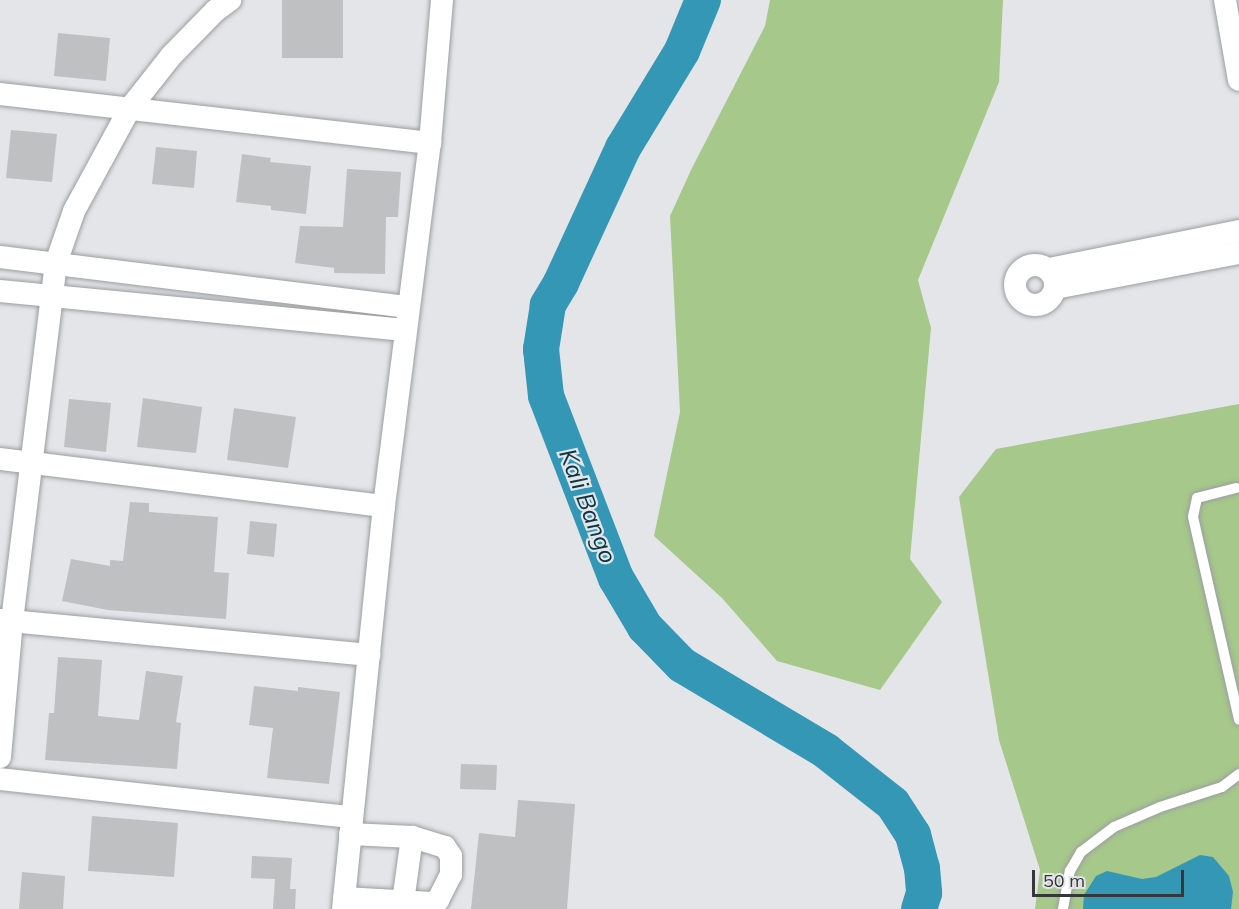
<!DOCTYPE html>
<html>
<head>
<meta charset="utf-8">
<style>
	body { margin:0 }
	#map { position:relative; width:1239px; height:909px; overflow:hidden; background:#e3e5e8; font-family:Mulish,sans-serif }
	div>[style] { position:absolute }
	.green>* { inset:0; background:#a6c88a }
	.water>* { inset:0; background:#3597b6 }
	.river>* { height:36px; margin:-18px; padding:0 18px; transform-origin:18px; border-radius:18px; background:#3597b6 }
	.building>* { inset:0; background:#bec0c2 }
	.roads { filter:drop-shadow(0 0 2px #9b9ea0) drop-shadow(0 0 2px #9b9ea0) }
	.service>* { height:10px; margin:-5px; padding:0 5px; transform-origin:5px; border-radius:5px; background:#fff }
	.minor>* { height:22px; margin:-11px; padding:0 11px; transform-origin:11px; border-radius:11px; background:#fff }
	.minor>.ring { margin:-11px; padding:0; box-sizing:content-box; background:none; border:22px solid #fff; border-radius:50% }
	span { translate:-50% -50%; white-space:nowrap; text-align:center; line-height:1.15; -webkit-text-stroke:4.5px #e3e5e8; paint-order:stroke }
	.water-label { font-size:24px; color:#093643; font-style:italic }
	.scale { position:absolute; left:1032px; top:870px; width:152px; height:27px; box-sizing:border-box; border:3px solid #363738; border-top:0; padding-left:8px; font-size:18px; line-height:21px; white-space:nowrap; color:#363738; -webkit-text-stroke:4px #e3e5e8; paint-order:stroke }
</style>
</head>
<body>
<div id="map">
	<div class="green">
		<i style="clip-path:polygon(770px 0,1003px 0,999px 82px,918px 280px,931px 328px,910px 559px,942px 602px,880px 690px,777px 661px,722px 598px,654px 536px,680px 412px,670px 216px,692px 168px,765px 26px)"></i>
		<i style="clip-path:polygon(1239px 404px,1239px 909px,1035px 909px,1040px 870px,999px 740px,959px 497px,996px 449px)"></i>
	</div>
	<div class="water">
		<i style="clip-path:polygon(1200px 855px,1213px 857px,1229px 876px,1233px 892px,1231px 909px,1083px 909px,1084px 895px,1096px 876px,1107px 871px,1142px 879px,1156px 877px)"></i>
	</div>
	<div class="river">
		<i style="left:703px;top:0;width:55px;rotate:112.4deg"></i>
		<i style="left:682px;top:51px;width:114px;rotate:121.3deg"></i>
		<i style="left:623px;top:148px;width:149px;rotate:114.7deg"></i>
		<i style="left:561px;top:283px;width:26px;rotate:121deg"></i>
		<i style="left:548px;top:305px;width:45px;rotate:99deg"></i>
		<i style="left:541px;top:349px;width:47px;rotate:83.9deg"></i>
		<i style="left:546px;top:396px;width:195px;rotate:69deg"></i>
		<i style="left:616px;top:578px;width:57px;rotate:59.4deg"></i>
		<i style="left:645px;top:627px;width:53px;rotate:45.8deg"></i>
		<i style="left:682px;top:665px;width:168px;rotate:30.8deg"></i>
		<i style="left:826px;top:751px;width:85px;rotate:38.3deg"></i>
		<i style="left:893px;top:804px;width:37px;rotate:57deg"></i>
		<i style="left:913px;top:835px;width:34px;rotate:75deg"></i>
		<i style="left:922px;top:868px;width:25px;rotate:85deg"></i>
		<i style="left:924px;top:893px;width:17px;rotate:107deg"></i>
	</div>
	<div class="building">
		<i style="clip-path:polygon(282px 0,343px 0,343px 58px,282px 58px)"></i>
		<i style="clip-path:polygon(58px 33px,110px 38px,106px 81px,54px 76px)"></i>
		<i style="clip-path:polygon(11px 130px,57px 134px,52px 182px,6px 178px)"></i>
		<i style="clip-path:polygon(156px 147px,197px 151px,194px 188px,152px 184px)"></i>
		<i style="clip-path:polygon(242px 154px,271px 158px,270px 162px,311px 166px,306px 214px,271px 210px,271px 206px,236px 202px)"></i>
		<i style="clip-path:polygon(347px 169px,401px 172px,398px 217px,386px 217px,385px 274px,334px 273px,334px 268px,295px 263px,300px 226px,343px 227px)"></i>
		<i style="clip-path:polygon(143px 398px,202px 407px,196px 453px,137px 447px)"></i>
		<i style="clip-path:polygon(69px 399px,111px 403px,106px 452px,64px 447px)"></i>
		<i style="clip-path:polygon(234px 408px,296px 417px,288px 468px,227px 460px)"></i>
		<i style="clip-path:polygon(130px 502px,149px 503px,149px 512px,218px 517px,214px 572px,229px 573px,226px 619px,108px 610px,62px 601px,71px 559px,110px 566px,110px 560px,123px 561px)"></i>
		<i style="clip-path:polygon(250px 521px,277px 524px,274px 557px,247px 554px)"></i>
		<i style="clip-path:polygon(58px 657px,102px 660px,98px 716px,139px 720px,146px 671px,183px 676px,176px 722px,181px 723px,177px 769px,45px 760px,49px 713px,54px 713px)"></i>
		<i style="clip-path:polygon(254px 686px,298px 691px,298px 687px,340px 692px,329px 784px,267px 778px,273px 728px,249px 725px)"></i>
		<i style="clip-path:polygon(461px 764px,497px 765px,496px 790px,460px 789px)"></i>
		<i style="clip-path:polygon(518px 800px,575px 804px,567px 909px,471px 909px,479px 833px,515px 837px)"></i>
		<i style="clip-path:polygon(92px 816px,178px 823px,174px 877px,88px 871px)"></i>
		<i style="clip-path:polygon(252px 856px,292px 858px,290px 889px,296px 889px,295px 909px,273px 909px,275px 879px,251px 878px)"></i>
		<i style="clip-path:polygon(22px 872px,65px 876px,63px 909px,19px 909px)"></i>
	</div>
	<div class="roads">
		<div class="service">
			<i style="left:1236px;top:488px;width:40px;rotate:165.6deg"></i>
			<i style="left:1197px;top:498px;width:19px;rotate:102deg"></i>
			<i style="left:1193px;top:517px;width:208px;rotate:77.2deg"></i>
			<i style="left:1063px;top:909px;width:39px;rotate:-80deg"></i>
			<i style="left:1070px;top:871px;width:22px;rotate:-60deg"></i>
			<i style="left:1081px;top:852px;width:41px;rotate:-37.1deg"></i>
			<i style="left:1114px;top:827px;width:50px;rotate:-23.5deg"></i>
			<i style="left:1160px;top:807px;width:65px;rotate:-17.9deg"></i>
			<i style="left:1222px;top:787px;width:21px;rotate:-37deg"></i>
		</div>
		<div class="minor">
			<i style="left:1225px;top:0;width:81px;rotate:80.1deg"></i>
			<i style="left:0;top:94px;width:433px;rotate:6.5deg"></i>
			<i style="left:0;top:257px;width:411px;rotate:7deg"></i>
			<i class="ring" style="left:1015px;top:265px;width:18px;height:18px"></i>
			<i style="left:1049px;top:269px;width:194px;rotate:-11.3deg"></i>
			<i style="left:1055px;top:288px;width:187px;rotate:-10.8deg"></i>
			<i style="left:0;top:291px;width:407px;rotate:5.5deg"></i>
			<i style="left:0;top:459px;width:387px;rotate:7deg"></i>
			<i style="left:0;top:620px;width:371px;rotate:5.4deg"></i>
			<i style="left:0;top:757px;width:137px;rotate:-85deg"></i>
			<i style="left:12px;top:621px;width:361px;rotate:-83deg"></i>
			<i style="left:56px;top:263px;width:55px;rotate:-70.9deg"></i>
			<i style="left:74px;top:211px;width:117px;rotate:-61.5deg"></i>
			<i style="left:130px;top:108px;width:66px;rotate:-51.7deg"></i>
			<i style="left:171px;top:56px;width:63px;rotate:-45.6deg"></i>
			<i style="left:215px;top:11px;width:19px;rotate:-36deg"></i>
			<i style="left:0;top:779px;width:353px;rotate:6.2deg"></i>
			<i style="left:344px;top:898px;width:87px;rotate:3.3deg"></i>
			<i style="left:431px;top:903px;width:8px;rotate:-23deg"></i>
			<i style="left:438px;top:900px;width:28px;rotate:-63deg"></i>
			<i style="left:451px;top:875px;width:19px;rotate:-90deg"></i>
			<i style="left:451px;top:856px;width:11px;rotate:-124deg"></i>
			<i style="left:445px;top:847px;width:34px;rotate:-163deg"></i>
			<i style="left:412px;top:837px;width:62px;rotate:-177.2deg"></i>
			<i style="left:343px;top:909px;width:405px;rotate:-84.2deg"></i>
			<i style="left:384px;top:506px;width:366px;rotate:-82.8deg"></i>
			<i style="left:430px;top:143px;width:144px;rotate:-85.2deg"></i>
			<i style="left:402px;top:909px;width:73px;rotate:-82.1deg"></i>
		</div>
	</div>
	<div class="water-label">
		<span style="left:588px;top:506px;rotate:69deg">Kali Bango</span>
	</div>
	<div class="scale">50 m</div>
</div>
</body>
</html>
